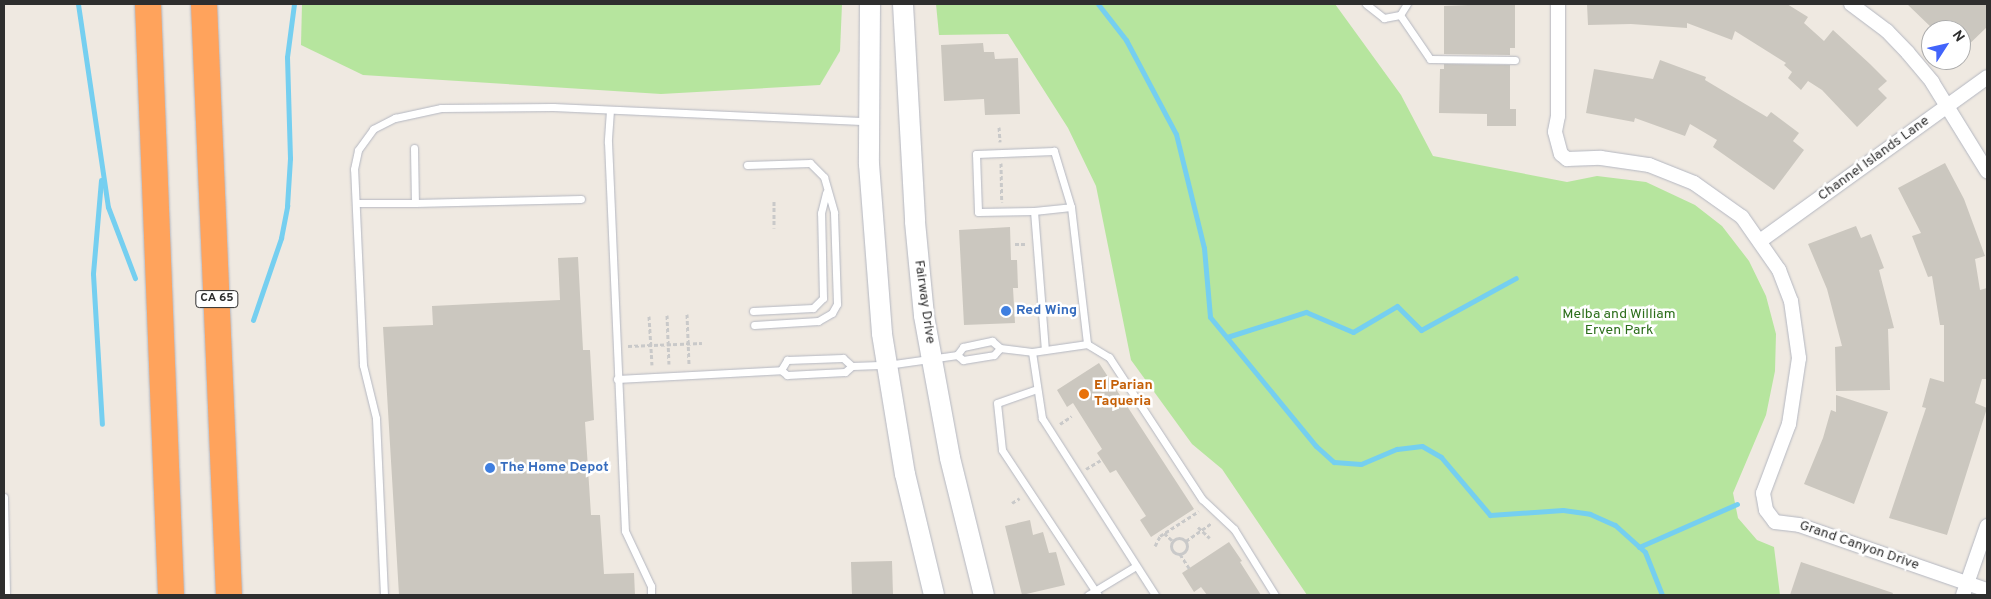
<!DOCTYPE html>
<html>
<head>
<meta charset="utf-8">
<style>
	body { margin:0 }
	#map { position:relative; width:1991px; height:599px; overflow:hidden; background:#efe9e1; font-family:Overpass,sans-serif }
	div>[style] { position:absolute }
	.green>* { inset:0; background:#b6e59e }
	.stream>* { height:5px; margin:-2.5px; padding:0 2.5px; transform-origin:2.5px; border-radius:2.5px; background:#75cff0 }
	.building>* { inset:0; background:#cbc7bf }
	.path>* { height:3px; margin-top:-1.5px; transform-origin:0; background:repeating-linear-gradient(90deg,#c9c9c9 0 4px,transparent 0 6.5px) }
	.path>.ring { margin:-1.5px; padding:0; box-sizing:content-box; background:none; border:3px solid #c9c9c9; border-radius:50% }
	.roads { filter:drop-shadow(0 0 1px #b4b7c1) drop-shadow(0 0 1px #b4b7c1) }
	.service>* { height:7px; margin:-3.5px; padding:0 3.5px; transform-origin:3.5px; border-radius:3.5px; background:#fff }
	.minor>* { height:14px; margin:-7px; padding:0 7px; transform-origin:7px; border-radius:7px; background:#fff }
	.secondary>* { height:20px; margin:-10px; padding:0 10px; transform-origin:10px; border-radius:10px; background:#fff }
	.motorway>* { height:26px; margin:-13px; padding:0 13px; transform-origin:13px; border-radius:13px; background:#ffa35c }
	.dots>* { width:14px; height:14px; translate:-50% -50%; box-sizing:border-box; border:2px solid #fff; border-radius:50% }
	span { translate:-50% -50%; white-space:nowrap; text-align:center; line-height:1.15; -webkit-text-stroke:5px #fff; paint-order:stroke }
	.shield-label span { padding:1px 4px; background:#fff; border:1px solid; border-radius:4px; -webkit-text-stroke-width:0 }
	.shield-label { font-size:12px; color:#2e2e2e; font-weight:700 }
	.street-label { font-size:14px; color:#2e2e2e }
	.shop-label { font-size:14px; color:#366cbe; font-weight:700 }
	.left { translate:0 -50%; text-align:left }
	.park-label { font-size:14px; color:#2c6e1b }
	.food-label { font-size:14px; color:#c56008; font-weight:700 }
	.frame { position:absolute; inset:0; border:5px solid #2e2e2e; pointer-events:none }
	.north { position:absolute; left:1921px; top:20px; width:50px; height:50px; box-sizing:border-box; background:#fff; border:1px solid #ababab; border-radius:50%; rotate:55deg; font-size:14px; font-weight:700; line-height:20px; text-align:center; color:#2e2e2e }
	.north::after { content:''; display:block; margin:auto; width:18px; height:22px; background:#4264fb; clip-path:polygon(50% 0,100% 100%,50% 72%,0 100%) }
</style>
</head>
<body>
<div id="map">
	<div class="green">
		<i style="clip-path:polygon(302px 4px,842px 4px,840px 51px,820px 85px,661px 94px,363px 75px,301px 45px)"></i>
		<i style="clip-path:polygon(936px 4px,1335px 4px,1401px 95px,1433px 156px,1567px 182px,1597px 176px,1646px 182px,1695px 205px,1722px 226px,1749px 261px,1766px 296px,1776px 334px,1775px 371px,1766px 415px,1733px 493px,1738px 518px,1757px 540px,1774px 547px,1780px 595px,1307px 595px,1222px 469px,1192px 444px,1131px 360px,1096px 186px,1068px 128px,1008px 34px,939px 35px)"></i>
	</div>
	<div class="stream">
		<i style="left:78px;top:4px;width:205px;rotate:81.6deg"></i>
		<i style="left:108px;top:207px;width:76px;rotate:69.2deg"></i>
		<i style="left:1098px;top:4px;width:46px;rotate:52.1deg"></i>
		<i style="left:1126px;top:40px;width:106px;rotate:62deg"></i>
		<i style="left:1176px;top:134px;width:117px;rotate:76.2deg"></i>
		<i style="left:1204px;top:248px;width:69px;rotate:85deg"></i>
		<i style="left:1210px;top:317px;width:167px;rotate:50.6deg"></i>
		<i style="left:1316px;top:446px;width:24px;rotate:42deg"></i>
		<i style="left:1334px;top:462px;width:27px;rotate:4deg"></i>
		<i style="left:1361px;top:464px;width:39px;rotate:-23deg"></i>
		<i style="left:1397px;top:449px;width:25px;rotate:-7deg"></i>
		<i style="left:1422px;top:446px;width:22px;rotate:30deg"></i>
		<i style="left:1441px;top:457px;width:76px;rotate:49.8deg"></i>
		<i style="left:1490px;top:515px;width:73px;rotate:-3.9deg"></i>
		<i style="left:1563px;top:510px;width:27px;rotate:8deg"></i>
		<i style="left:1590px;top:514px;width:27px;rotate:24deg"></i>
		<i style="left:1615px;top:525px;width:40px;rotate:42deg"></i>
		<i style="left:1645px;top:552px;width:46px;rotate:68.4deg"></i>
		<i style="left:101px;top:180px;width:94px;rotate:94.9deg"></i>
		<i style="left:93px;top:274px;width:150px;rotate:86.6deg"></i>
		<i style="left:253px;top:320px;width:87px;rotate:-71.1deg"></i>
		<i style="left:281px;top:238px;width:33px;rotate:-79deg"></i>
		<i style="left:287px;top:206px;width:48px;rotate:-86.4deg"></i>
		<i style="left:290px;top:158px;width:101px;rotate:-91.7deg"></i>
		<i style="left:287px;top:57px;width:53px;rotate:-82.5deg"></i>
		<i style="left:1227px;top:337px;width:83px;rotate:-17.6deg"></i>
		<i style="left:1306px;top:312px;width:51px;rotate:23.1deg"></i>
		<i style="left:1353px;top:332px;width:51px;rotate:-30.6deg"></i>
		<i style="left:1397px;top:306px;width:34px;rotate:45deg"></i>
		<i style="left:1421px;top:330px;width:108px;rotate:-28.7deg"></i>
		<i style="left:1639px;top:547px;width:107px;rotate:-23.7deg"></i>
	</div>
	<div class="building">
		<i style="clip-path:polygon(1491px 4px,1515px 4px,1515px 48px,1510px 48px,1510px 55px,1444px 54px,1444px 6px)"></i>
		<i style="clip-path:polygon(1587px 4px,1787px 4px,1808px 17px,1804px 23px,1824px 41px,1833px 30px,1870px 64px,1887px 81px,1878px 89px,1887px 98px,1857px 127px,1822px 90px,1808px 81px,1801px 90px,1788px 78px,1792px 72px,1784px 65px,1786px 63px,1735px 31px,1732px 40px,1687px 23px,1687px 28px,1631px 24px,1588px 25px)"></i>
		<i style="clip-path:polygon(1907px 4px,1987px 4px,1987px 27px,1961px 52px,1961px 30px,1934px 30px)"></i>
		<i style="clip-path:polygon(983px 43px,984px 52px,994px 52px,995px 59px,1018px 58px,1020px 114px,985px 115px,984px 99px,944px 101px,941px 45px)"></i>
		<i style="clip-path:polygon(1660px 60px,1706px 77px,1705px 80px,1767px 117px,1771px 112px,1799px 133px,1793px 141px,1804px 150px,1774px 190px,1713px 147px,1717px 140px,1690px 124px,1685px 136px,1635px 118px,1634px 122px,1586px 113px,1594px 69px,1653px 79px)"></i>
		<i style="clip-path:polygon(1444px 64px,1510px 65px,1510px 109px,1516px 109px,1516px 126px,1487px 126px,1487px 114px,1439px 113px,1440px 69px,1444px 69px)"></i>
		<i style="clip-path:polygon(1945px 163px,1964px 199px,1985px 256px,1975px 259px,1980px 290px,1987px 288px,1987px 379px,1982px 379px,1975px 403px,1987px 408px,1947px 535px,1889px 518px,1926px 408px,1922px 407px,1930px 378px,1944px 382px,1944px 325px,1940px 325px,1932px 276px,1928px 277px,1912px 236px,1921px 233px,1898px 188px)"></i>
		<i style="clip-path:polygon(1856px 226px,1861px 238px,1871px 234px,1884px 268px,1879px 270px,1894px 328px,1888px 329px,1890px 390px,1836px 391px,1835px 347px,1842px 346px,1827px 289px,1808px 244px)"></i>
		<i style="clip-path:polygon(1010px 227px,1011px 260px,1017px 260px,1018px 288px,1013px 288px,1015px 323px,964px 325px,959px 230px)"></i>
		<i style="clip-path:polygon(578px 257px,583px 350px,590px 350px,594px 420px,585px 422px,591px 515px,600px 515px,604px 574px,634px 573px,635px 595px,399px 595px,383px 327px,433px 325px,432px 306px,560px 300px,558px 258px)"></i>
		<i style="clip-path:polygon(1099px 363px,1194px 509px,1151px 537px,1140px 520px,1146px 516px,1116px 470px,1110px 473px,1097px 453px,1102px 449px,1073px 403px,1067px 407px,1057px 390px)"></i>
		<i style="clip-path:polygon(1836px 395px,1888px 412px,1854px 504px,1804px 484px,1823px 438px,1831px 410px,1836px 412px)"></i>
		<i style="clip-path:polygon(1030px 520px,1033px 535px,1043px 532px,1049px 553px,1056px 552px,1065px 585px,1022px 595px,1005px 526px)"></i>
		<i style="clip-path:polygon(1229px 542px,1242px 561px,1240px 562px,1261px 595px,1207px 595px,1201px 587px,1194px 592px,1182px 573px)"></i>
		<i style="clip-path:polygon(892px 561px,893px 595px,852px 595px,851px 562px)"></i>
		<i style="clip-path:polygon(1801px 562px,1893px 593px,1892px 595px,1790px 595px)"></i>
	</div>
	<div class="path">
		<i style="left:999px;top:127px;width:15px;rotate:86deg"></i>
		<i style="left:1001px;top:163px;width:39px;rotate:89deg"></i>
		<i style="left:774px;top:201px;width:27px;rotate:90deg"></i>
		<i style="left:1015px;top:244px;width:12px"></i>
		<i style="left:687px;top:314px;width:50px;rotate:87.7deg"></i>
		<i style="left:667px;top:315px;width:49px;rotate:87.7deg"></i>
		<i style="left:649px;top:316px;width:49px;rotate:86.5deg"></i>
		<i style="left:628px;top:346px;width:74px;rotate:-2.3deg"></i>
		<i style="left:1060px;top:424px;width:14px;rotate:-34deg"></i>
		<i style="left:1086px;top:469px;width:17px;rotate:-31deg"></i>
		<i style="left:1012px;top:503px;width:9px;rotate:-32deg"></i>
		<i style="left:1198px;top:527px;width:16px;rotate:43deg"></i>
		<i style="left:1164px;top:533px;width:12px;rotate:42deg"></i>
		<i class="ring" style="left:1171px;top:538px;width:13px;height:13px"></i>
		<i style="left:1186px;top:541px;width:32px;rotate:-35deg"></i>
		<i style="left:1155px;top:546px;width:11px;rotate:-63deg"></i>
		<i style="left:1160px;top:536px;width:46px;rotate:-32.7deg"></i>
		<i style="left:1180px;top:554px;width:17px;rotate:57deg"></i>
	</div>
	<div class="roads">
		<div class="service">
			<i style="left:1366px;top:4px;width:23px;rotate:38deg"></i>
			<i style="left:1384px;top:18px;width:16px;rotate:-11deg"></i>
			<i style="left:1400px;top:15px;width:13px;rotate:-58deg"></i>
			<i style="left:1400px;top:15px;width:53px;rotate:55.7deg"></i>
			<i style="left:1430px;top:59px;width:85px;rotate:0.7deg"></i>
			<i style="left:610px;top:110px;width:32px;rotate:94deg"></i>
			<i style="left:608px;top:142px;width:389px;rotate:87.5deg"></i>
			<i style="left:625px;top:531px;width:61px;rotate:64.7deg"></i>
			<i style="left:651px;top:586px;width:9px;rotate:90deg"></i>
			<i style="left:414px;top:148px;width:55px;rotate:89deg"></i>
			<i style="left:415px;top:203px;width:166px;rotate:-1.4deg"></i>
			<i style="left:747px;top:165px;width:63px;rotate:-1.8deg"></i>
			<i style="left:810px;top:163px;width:20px;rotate:45deg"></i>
			<i style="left:824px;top:177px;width:37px;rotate:74deg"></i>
			<i style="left:834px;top:213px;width:91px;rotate:88.1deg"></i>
			<i style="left:837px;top:304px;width:10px;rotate:119deg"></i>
			<i style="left:832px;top:313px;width:16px;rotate:150deg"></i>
			<i style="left:818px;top:321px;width:64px;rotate:176.4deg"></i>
			<i style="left:356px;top:203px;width:59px"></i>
			<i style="left:1071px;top:207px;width:138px;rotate:83.3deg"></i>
			<i style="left:1034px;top:211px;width:37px;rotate:-6deg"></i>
			<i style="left:1071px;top:207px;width:59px;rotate:-106.9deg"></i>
			<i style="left:1054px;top:151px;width:78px;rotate:177.8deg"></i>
			<i style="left:976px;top:154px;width:58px;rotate:88deg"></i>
			<i style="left:978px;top:212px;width:56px;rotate:-1deg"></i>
			<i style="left:1034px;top:211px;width:139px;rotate:85.5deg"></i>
			<i style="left:753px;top:311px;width:60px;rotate:-2.9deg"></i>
			<i style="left:813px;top:308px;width:14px;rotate:-45deg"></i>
			<i style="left:823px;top:298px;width:85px;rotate:-91.3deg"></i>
			<i style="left:821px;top:213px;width:21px;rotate:-76deg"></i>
			<i style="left:1032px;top:352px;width:67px;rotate:81.4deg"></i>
			<i style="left:1042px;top:418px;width:210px;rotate:57.4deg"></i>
			<i style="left:957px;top:355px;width:8px;rotate:40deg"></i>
			<i style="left:963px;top:360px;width:31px;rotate:-9deg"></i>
			<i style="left:994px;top:355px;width:9px;rotate:-49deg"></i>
			<i style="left:781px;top:370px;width:12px;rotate:-59deg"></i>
			<i style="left:787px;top:360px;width:56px;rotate:-2deg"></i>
			<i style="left:843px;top:358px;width:12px;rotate:42deg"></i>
			<i style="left:852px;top:366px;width:35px;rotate:-2deg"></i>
			<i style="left:887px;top:365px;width:71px;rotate:-8.1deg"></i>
			<i style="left:957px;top:355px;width:10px;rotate:-53deg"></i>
			<i style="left:963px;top:347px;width:30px;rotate:-12deg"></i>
			<i style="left:992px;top:341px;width:11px;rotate:41deg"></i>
			<i style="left:1000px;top:348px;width:32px;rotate:7deg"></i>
			<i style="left:1032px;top:352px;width:56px;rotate:-8.3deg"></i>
			<i style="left:1087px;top:344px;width:26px;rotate:31deg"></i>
			<i style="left:1109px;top:357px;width:170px;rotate:56.8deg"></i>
			<i style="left:1202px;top:499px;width:44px;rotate:43.2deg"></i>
			<i style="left:1234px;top:529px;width:78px;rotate:58.2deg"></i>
			<i style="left:617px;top:379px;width:164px;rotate:-3.1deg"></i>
			<i style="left:781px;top:370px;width:8px;rotate:40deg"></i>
			<i style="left:787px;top:375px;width:58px;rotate:-3deg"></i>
			<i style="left:845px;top:372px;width:9px;rotate:-41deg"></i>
			<i style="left:1037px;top:389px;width:42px;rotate:160.7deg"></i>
			<i style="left:997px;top:403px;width:47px;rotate:83.9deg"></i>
			<i style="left:1002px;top:450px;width:174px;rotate:56.5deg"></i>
			<i style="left:4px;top:497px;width:98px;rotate:88.8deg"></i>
			<i style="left:384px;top:595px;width:177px;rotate:-92.6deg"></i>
			<i style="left:376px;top:418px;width:55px;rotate:-103.8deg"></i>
			<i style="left:363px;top:365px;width:196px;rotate:-92.6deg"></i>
			<i style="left:354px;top:169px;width:19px;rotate:-78deg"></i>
			<i style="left:358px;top:150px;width:26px;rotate:-54deg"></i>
			<i style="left:373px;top:129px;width:25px;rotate:-27deg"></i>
			<i style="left:395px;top:118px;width:47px;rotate:-12.3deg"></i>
			<i style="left:441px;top:108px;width:112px;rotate:-0.5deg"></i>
			<i style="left:553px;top:107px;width:314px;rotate:2.6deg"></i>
			<i style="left:1088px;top:595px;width:56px;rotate:-31.1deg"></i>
		</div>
		<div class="minor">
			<i style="left:1558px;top:4px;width:112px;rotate:90deg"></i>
			<i style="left:1558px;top:116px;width:16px;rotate:101deg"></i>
			<i style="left:1555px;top:132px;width:23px;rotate:75deg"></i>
			<i style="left:1561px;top:154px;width:8px;rotate:40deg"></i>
			<i style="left:1567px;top:159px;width:34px;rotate:-2deg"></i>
			<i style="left:1601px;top:158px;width:49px;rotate:8.3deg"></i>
			<i style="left:1649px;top:165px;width:48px;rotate:21.8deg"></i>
			<i style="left:1694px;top:183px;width:59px;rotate:35.3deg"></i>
			<i style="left:1742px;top:217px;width:65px;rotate:55.1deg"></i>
			<i style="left:1779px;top:270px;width:33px;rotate:69deg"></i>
			<i style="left:1791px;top:301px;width:58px;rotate:82deg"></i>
			<i style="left:1799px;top:358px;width:67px;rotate:98.6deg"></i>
			<i style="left:1789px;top:424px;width:74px;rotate:110.6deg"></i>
			<i style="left:1763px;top:493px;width:17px;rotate:80deg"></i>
			<i style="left:1766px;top:510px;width:15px;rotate:53deg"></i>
			<i style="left:1775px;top:522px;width:24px;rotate:7deg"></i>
			<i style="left:1799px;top:525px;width:199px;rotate:19.1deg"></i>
			<i style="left:1851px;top:4px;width:45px;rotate:36.9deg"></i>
			<i style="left:1887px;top:31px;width:30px;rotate:46deg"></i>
			<i style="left:1908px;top:53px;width:38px;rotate:50deg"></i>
			<i style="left:1932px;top:82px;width:105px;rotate:58.3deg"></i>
			<i style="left:1760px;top:241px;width:280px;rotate:-35.8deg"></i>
			<i style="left:1963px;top:595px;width:73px;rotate:-70.8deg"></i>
		</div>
		<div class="secondary">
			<i style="left:870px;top:4px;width:160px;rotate:90.4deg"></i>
			<i style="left:869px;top:164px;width:170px;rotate:85.6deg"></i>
			<i style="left:882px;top:334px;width:142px;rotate:80.7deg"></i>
			<i style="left:905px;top:474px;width:124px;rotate:76.5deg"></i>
			<i style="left:903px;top:4px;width:218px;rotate:86.8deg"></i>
			<i style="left:915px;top:222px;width:94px;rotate:84.5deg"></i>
			<i style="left:924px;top:316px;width:144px;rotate:79.6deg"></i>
			<i style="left:950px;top:458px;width:141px;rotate:76.1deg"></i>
		</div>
		<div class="motorway">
			<i style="left:148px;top:4px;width:591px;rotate:87.77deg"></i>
			<i style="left:204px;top:4px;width:592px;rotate:87.58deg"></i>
		</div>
	</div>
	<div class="dots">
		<i style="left:1006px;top:311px;background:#3f7fe0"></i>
		<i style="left:1084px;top:394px;background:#e8710a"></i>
		<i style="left:490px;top:468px;background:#3f7fe0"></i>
	</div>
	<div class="shield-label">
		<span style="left:217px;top:299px">CA 65</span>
	</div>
	<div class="street-label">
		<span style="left:1874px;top:159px;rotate:-36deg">Channel Islands Lane</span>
		<span style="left:924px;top:302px;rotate:82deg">Fairway Drive</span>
		<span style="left:1859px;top:546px;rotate:19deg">Grand Canyon Drive</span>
	</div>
	<div class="shop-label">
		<span class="left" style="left:1016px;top:311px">Red Wing</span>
		<span class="left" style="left:500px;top:468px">The Home Depot</span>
	</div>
	<div class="park-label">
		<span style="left:1619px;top:323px">Melba and William<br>Erven Park</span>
	</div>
	<div class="food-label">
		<span class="left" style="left:1094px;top:394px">El Parian<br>Taqueria</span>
	</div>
	<div class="frame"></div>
	<div class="north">N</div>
</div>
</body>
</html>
